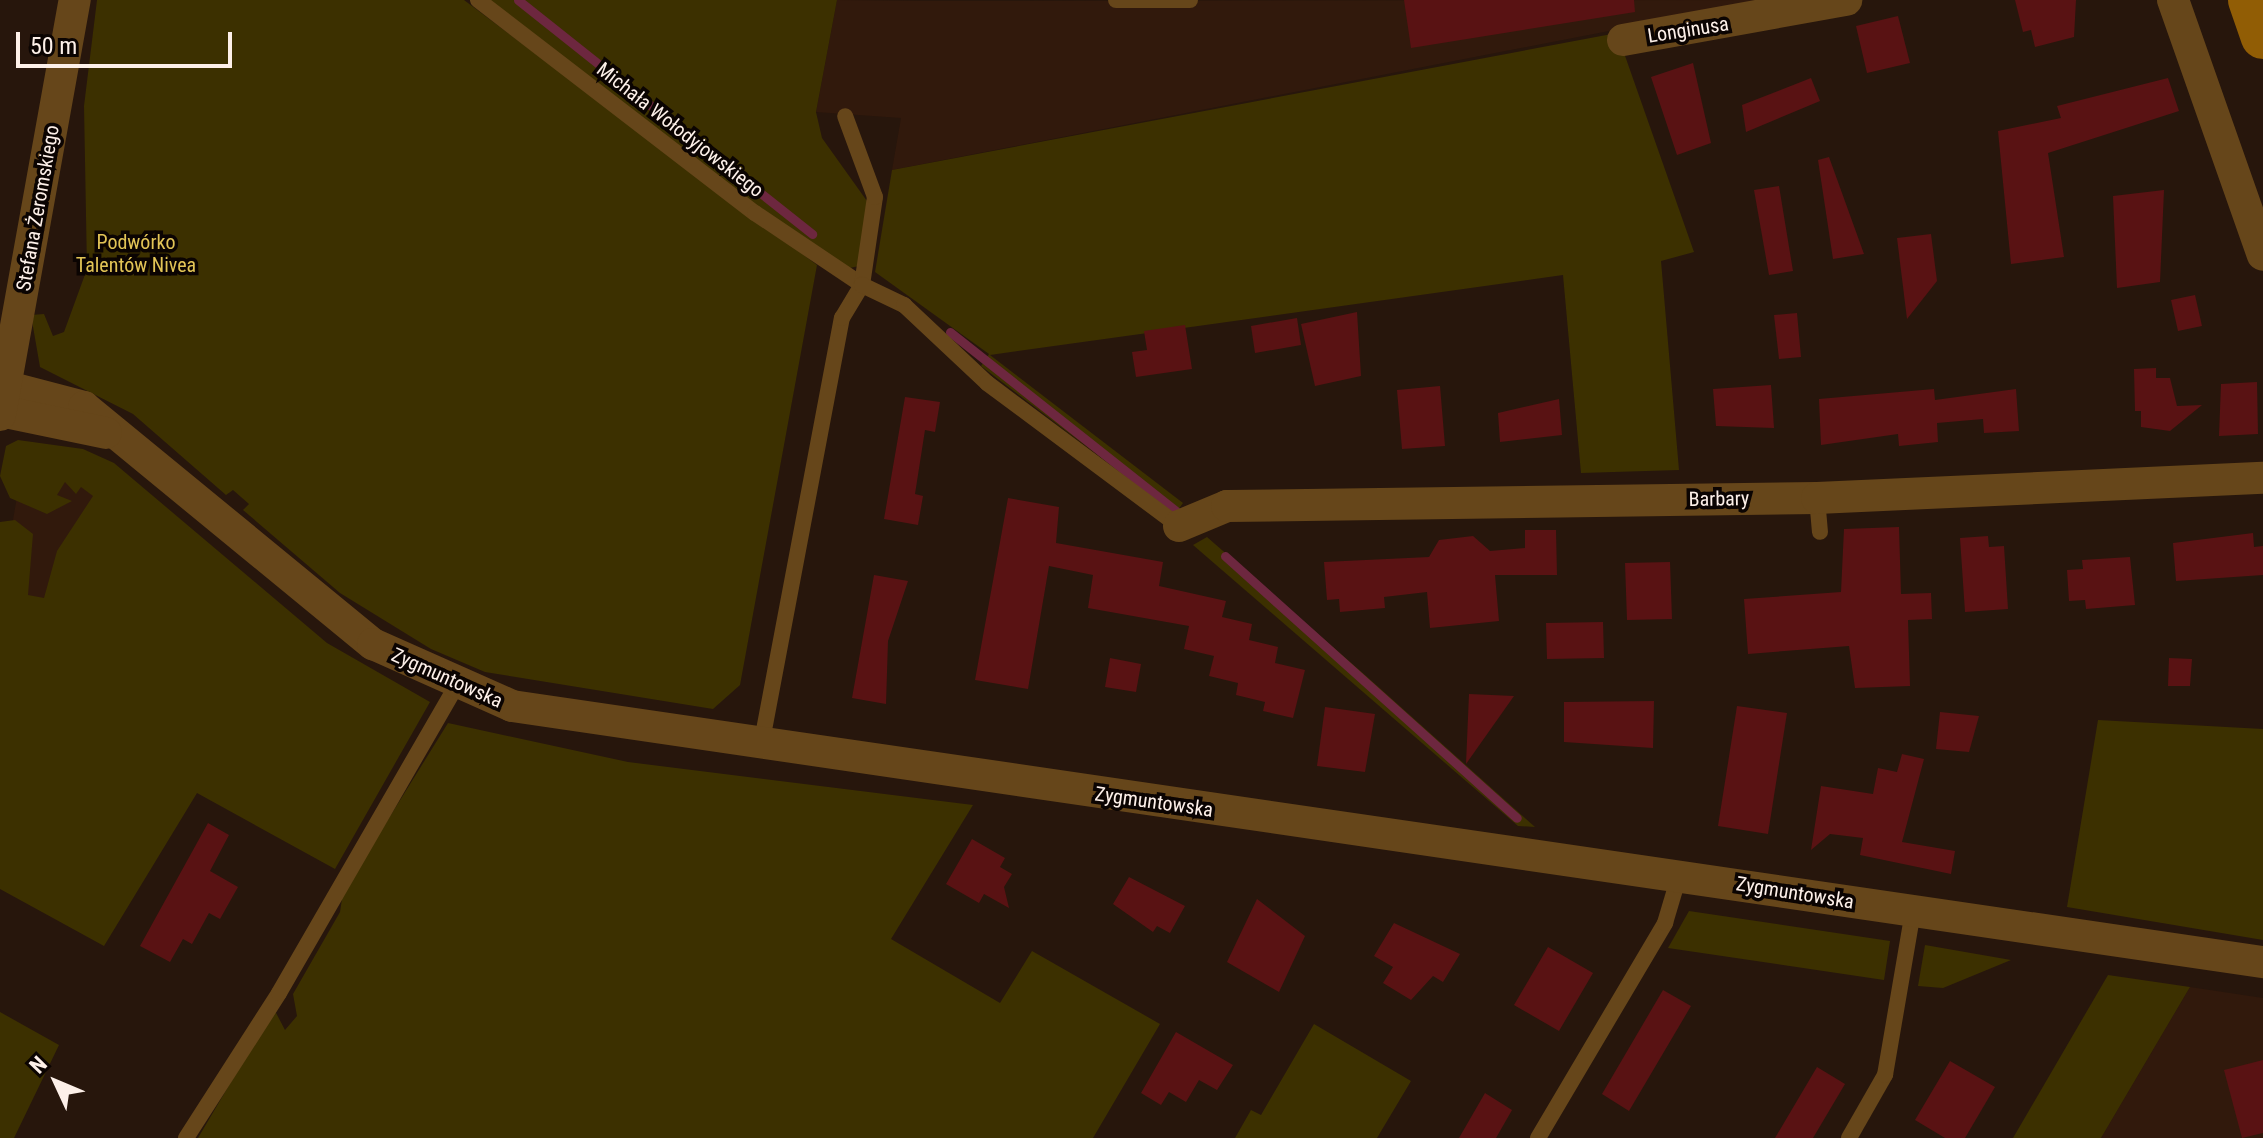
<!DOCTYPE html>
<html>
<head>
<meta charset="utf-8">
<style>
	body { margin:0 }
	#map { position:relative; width:2263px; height:1138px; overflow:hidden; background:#27160c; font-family:"Roboto Condensed",sans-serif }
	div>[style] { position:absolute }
	.built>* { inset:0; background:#31190c }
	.green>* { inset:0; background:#3c3000 }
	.stream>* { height:9px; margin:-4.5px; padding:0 4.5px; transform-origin:4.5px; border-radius:4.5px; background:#6d273f }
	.building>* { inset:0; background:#591213 }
	.service>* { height:16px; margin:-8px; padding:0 8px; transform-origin:8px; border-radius:8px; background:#66461a }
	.minor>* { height:32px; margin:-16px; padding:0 16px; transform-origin:16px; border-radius:16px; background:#66461a }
	.secondary>* { height:44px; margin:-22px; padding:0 22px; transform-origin:22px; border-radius:22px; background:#915d05 }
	span { translate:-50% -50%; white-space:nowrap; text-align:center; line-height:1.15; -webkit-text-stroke:7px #0b0402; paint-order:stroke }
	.street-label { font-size:20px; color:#fdf0e9 }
	.park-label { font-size:20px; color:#e2c456 }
	.north { position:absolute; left:16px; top:1042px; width:80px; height:80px; -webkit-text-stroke:6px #0b0402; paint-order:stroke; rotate:314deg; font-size:22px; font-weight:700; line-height:32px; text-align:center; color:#fdf0e9 }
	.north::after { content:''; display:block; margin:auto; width:28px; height:36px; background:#fdf0e9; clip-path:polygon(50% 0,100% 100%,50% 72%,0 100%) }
	.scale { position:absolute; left:16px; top:32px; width:216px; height:36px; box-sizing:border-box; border:4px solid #fdf0e9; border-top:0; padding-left:10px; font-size:24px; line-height:28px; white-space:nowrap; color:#fdf0e9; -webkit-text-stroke:6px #0b0402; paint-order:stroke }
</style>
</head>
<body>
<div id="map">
	<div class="built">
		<i style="clip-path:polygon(837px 0,924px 1px,1769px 0,892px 170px,901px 118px,816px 112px)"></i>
		<i style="clip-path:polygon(25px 451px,169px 511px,65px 611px,0 594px)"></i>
		<i style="clip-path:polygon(2190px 987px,2263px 998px,2263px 1138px,2101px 1138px)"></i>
	</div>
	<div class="green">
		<i style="clip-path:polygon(97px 0,464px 0,817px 265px,740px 685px,713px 709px,485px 672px,431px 649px,340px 593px,243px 510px,249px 504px,233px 490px,226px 495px,133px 414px,40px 367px,31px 315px,44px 314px,53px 336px,64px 332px,87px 269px,84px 106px)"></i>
		<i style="clip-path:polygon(488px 0,837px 0,816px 112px,822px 138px,867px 201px,859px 266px,845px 269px,722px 181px)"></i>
		<i style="clip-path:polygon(1617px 33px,1694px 252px,1661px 261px,1679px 470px,1581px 473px,1563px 275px,990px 355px,1183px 503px,1175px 514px,981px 366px,989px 354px,875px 272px,892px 170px)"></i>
		<i style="clip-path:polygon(18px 440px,83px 449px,114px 463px,327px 643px,430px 702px,335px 869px,197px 793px,104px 946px,0 889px,0 522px,15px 520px,33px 534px,28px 595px,44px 598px,57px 551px,93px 496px,81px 487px,76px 494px,65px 482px,57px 495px,72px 501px,47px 514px,10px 498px,0 476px,6px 446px)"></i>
		<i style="clip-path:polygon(1207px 537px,1365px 675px,1535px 827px,1518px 826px,1193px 545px)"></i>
		<i style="clip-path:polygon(2098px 720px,2263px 729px,2263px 940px,2067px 907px)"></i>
		<i style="clip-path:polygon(448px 723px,628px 762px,973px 805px,891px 939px,1000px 1003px,1032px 951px,1160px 1024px,1093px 1138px,198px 1138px,274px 1009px,285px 1030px,297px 1016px,293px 994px,340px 912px,343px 892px)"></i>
		<i style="clip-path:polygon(1689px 911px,1890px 941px,1884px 980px,1668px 948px)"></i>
		<i style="clip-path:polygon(1925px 945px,2011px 960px,1943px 988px,1918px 986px)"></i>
		<i style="clip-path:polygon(2108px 975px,2190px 987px,2101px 1138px,2013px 1138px)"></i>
		<i style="clip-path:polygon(0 1012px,59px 1045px,14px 1138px,0 1138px)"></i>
		<i style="clip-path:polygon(1314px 1024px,1411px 1081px,1377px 1138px,1235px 1138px,1251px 1110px,1261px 1115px)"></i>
	</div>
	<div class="stream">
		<i style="left:518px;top:0;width:376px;rotate:38.5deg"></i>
		<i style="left:950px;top:332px;width:288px;rotate:38.4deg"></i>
		<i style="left:1225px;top:556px;width:392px;rotate:41.9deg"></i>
	</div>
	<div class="building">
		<i style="clip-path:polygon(1404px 0,1634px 0,1635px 12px,1411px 48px)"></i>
		<i style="clip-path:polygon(2015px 0,2076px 0,2074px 37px,2035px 47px,2031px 30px,2023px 32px)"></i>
		<i style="clip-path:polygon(1898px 16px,1910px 63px,1867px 73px,1856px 26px)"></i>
		<i style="clip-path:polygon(1693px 63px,1711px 143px,1677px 155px,1651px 77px)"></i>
		<i style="clip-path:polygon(1811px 78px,1820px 101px,1746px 132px,1742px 105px)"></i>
		<i style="clip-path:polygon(2168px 78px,2179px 111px,2048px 153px,2064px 257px,2011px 264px,1998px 131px,2061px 118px,2057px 106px)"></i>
		<i style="clip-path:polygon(1829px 157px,1864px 254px,1833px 259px,1818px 160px)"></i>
		<i style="clip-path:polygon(1779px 186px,1793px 271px,1769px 275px,1754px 190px)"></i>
		<i style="clip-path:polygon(2164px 190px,2160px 282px,2117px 288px,2113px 196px)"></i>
		<i style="clip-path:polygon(1931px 234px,1937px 281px,1907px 319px,1897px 238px)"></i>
		<i style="clip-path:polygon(2195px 295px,2202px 326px,2178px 331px,2171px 300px)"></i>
		<i style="clip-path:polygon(1357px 312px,1361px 376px,1315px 386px,1301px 324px)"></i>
		<i style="clip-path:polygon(1797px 313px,1801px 357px,1779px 359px,1774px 315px)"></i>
		<i style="clip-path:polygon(1297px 318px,1301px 345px,1255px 353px,1251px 326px)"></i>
		<i style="clip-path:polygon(1185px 325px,1192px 369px,1136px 377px,1132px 352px,1147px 350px,1144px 331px)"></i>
		<i style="clip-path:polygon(2156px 368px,2156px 378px,2170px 378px,2177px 406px,2202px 405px,2170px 431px,2141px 427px,2141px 411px,2135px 411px,2134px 369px)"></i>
		<i style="clip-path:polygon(2257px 382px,2258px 434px,2219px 436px,2221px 384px)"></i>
		<i style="clip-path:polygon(1771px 385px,1774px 428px,1716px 426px,1713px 389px)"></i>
		<i style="clip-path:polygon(1440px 386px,1445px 446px,1402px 449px,1397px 390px)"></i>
		<i style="clip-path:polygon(1934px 389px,1935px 400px,2016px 389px,2019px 431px,1984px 433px,1983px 419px,1937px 423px,1938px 442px,1899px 446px,1898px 434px,1821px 445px,1819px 399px)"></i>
		<i style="clip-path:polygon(905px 397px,940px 402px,935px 432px,925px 430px,915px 494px,923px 496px,918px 525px,884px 519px)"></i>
		<i style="clip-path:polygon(1559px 399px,1562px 435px,1500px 442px,1498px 413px)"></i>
		<i style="clip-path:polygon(1008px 498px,1059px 507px,1056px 543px,1163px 562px,1159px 586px,1226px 601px,1222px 617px,1252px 624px,1249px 640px,1278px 647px,1275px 663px,1305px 670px,1293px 718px,1263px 711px,1265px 702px,1236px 695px,1238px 683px,1209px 676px,1214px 656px,1184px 649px,1189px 626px,1088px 608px,1093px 575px,1049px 566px,1028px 689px,975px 680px)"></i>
		<i style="clip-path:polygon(1899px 527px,1901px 594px,1931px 593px,1932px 619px,1908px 620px,1910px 686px,1855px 688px,1849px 646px,1748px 654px,1744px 599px,1841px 592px,1844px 529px)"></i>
		<i style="clip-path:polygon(1525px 530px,1556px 530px,1557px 575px,1495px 575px,1499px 621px,1430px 628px,1427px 592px,1384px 597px,1385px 608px,1340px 612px,1339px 599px,1327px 600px,1324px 562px,1429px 557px,1439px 540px,1473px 536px,1490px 551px,1525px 548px)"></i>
		<i style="clip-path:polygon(2253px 533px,2254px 547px,2263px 546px,2263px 575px,2176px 581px,2173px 543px)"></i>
		<i style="clip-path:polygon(1988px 536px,1989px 547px,2004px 546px,2008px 609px,1965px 612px,1960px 538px)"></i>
		<i style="clip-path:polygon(2130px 557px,2135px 605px,2086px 609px,2085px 600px,2069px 601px,2067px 570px,2083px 569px,2082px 560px)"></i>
		<i style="clip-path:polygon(1670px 562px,1672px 619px,1627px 620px,1625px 563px)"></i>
		<i style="clip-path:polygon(874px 575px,908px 581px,888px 641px,886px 704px,852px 698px)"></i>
		<i style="clip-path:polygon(1603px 622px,1604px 658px,1547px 659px,1546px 623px)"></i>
		<i style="clip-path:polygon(1110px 658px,1141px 664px,1136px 692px,1105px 687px)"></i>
		<i style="clip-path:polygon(2169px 658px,2192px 659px,2190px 686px,2168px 686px)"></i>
		<i style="clip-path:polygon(1469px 694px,1514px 696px,1466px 764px)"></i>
		<i style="clip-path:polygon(1654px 701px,1653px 748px,1564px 742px,1564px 702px)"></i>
		<i style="clip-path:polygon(1737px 706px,1787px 713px,1768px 834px,1718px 826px)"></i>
		<i style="clip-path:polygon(1325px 707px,1375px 714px,1365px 772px,1317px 766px)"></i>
		<i style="clip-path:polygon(1940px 712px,1979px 716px,1969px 752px,1936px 749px)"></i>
		<i style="clip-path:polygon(1902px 754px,1924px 759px,1902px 842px,1955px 851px,1951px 874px,1860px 855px,1863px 838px,1830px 834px,1811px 850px,1821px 786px,1873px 794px,1878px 768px,1897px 772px)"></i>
		<i style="clip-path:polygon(208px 823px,229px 835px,210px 871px,238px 887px,220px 919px,209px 913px,192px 944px,183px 939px,170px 962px,140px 946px)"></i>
		<i style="clip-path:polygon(972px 839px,1005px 858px,1000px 867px,1012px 874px,1004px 887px,1009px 908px,984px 894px,979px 903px,946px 884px)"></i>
		<i style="clip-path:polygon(1129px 877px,1185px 906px,1170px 933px,1157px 926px,1153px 932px,1113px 904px)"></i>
		<i style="clip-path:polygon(1257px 899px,1305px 936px,1279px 992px,1227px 962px)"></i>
		<i style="clip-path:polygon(1394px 923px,1460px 954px,1443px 982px,1433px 976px,1411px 1000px,1383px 983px,1393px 967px,1374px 956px)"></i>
		<i style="clip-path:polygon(1548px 947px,1593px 973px,1559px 1031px,1514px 1005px)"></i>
		<i style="clip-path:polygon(1663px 990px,1691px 1006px,1629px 1111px,1602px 1094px)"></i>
		<i style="clip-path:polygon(1176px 1032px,1233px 1065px,1217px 1090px,1199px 1080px,1186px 1102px,1169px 1092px,1161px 1105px,1141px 1093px)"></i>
		<i style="clip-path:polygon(2263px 1060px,2263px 1133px,2242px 1138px,2224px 1070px)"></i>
		<i style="clip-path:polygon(1950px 1061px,1995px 1087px,1965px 1138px,1945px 1138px,1915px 1120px)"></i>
		<i style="clip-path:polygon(1817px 1067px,1845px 1084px,1813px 1138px,1775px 1138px)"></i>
		<i style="clip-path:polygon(1485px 1093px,1512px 1110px,1496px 1138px,1459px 1138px)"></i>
	</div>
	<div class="service">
		<i style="left:478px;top:0;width:349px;rotate:37.6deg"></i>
		<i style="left:755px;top:213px;width:129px;rotate:33.9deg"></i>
		<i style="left:862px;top:285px;width:89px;rotate:-81.6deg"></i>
		<i style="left:875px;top:197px;width:86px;rotate:-110.3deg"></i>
		<i style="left:1116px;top:0;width:74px"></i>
		<i style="left:1817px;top:498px;width:34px;rotate:85deg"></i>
		<i style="left:761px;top:746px;width:436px;rotate:-79.3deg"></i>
		<i style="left:842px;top:318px;width:39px;rotate:-59deg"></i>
		<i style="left:862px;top:285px;width:47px;rotate:25.5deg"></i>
		<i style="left:904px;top:305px;width:114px;rotate:43.2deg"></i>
		<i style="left:987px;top:383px;width:239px;rotate:36.7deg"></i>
		<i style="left:186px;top:1138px;width:172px;rotate:-57.3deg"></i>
		<i style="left:279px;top:993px;width:354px;rotate:-60deg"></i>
		<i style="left:1538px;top:1138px;width:250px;rotate:-59.4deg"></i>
		<i style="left:1665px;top:923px;width:49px;rotate:-73.4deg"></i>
		<i style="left:1849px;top:1138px;width:73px;rotate:-60.3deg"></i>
		<i style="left:1885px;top:1075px;width:166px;rotate:-80.3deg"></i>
	</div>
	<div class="minor">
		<i style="left:2173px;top:0;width:270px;rotate:70.6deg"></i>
		<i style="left:1623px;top:40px;width:227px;rotate:-10.2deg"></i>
		<i style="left:0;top:385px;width:87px;rotate:14.7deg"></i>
		<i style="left:84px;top:407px;width:374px;rotate:39.4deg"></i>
		<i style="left:373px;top:644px;width:152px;rotate:24deg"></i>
		<i style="left:512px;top:706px;width:1770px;rotate:8.32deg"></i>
		<i style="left:0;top:411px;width:108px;rotate:11.7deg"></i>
		<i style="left:0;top:415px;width:422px;rotate:-79.8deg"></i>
		<i style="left:1179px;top:526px;width:52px;rotate:-22.6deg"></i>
		<i style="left:1227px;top:506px;width:590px;rotate:-0.78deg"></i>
		<i style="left:1817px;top:498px;width:446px;rotate:-2.6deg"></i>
	</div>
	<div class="secondary">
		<i style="left:2250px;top:0;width:39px;rotate:71deg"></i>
	</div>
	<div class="street-label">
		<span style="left:1688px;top:30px;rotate:-9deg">Longinusa</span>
		<span style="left:680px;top:130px;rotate:38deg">Michała Wołodyjowskiego</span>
		<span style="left:38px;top:208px;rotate:-80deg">Stefana Żeromskiego</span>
		<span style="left:1719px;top:499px;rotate:-1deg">Barbary</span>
		<span style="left:447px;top:678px;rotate:24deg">Zygmuntowska</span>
		<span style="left:1154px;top:802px;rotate:8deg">Zygmuntowska</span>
		<span style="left:1795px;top:893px;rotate:9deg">Zygmuntowska</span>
	</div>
	<div class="park-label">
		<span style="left:136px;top:254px">Podwórko<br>Talentów Nivea</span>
	</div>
	<div class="north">N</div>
	<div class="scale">50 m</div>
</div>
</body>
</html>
